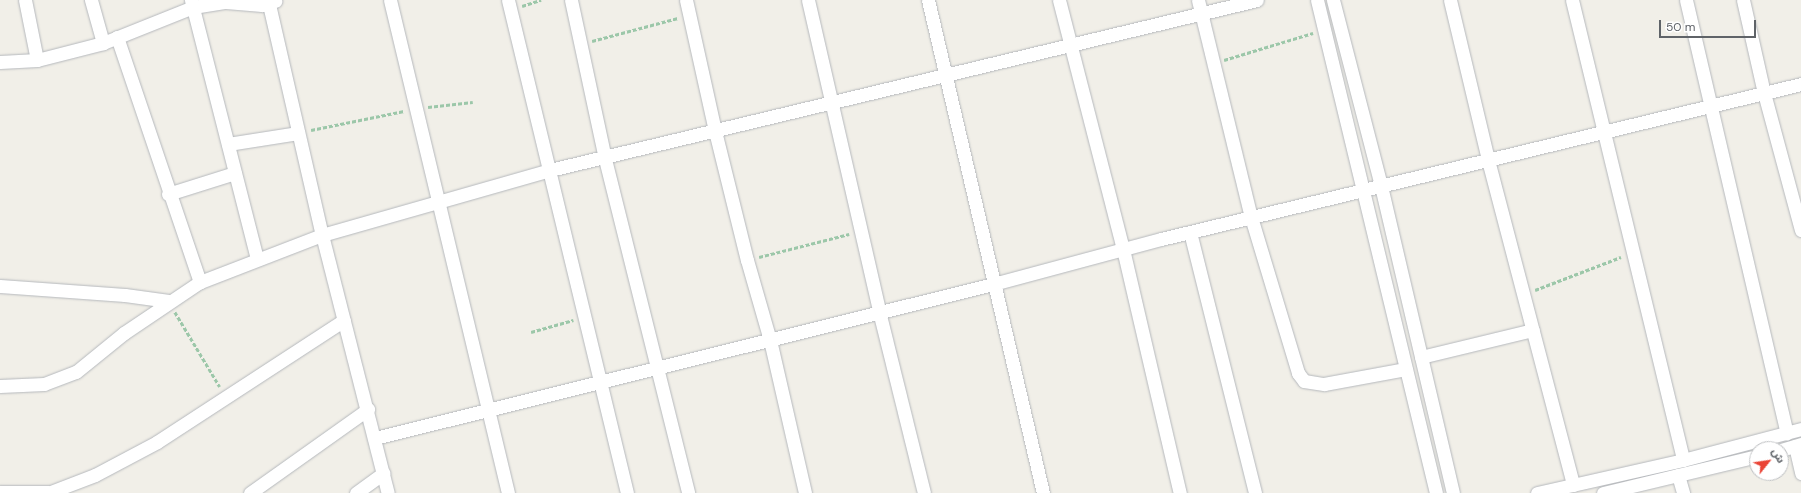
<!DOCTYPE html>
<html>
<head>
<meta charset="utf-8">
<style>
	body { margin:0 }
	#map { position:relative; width:1801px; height:493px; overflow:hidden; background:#f1efe8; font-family:"DM Sans","Noto Sans Arabic",sans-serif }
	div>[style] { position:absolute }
	.path>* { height:2.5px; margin-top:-1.25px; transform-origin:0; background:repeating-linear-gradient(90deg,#9cc7a9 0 4px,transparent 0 6px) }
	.roads { filter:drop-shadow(0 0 1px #b5b8bc) drop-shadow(0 0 1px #b5b8bc) }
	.minor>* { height:13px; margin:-6.5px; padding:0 6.5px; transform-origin:6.5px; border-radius:6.5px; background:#fff }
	span { translate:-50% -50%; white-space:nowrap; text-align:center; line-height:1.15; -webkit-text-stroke:3px #fff; paint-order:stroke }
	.north { position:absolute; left:1749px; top:441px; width:40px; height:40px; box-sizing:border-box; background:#fff; border:1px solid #bfc1c3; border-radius:50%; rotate:60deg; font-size:11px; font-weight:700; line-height:16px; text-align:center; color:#5f6368 }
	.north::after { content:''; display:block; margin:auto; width:14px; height:18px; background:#ea4335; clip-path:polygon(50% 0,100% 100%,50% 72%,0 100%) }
	.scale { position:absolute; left:1659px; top:20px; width:97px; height:18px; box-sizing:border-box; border:2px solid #5f6368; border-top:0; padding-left:5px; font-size:12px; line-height:14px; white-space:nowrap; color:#5f6368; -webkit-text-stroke:3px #fff; paint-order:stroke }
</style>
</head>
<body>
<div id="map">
	<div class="path">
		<i style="left:522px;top:6px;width:20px;rotate:-18deg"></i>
		<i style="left:592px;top:41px;width:89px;rotate:-15deg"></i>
		<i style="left:1224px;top:60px;width:93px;rotate:-16.9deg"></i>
		<i style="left:428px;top:107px;width:45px;rotate:-6.3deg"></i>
		<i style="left:311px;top:130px;width:95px;rotate:-11.5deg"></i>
		<i style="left:759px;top:257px;width:93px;rotate:-14.3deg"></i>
		<i style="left:1535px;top:290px;width:92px;rotate:-21deg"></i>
		<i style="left:175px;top:312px;width:87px;rotate:59deg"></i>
		<i style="left:531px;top:332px;width:44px;rotate:-15.9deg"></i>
	</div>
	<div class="roads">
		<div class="minor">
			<i style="left:25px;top:0;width:61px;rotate:78.7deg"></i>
			<i style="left:91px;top:0;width:45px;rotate:74.4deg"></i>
			<i style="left:191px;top:0;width:267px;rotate:75.7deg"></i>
			<i style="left:268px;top:0;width:241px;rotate:77.1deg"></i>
			<i style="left:322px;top:235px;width:266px;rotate:75.7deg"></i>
			<i style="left:390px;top:0;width:507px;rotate:76.54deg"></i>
			<i style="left:508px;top:0;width:507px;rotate:76.43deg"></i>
			<i style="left:571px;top:0;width:163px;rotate:77.9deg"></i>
			<i style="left:605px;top:159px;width:344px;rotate:76deg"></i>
			<i style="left:686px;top:0;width:134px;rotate:77.5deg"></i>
			<i style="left:715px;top:131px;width:133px;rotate:76.1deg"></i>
			<i style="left:747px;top:260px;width:83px;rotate:74deg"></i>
			<i style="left:770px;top:340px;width:157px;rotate:77.1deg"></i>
			<i style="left:808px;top:0;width:319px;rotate:77.1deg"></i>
			<i style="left:879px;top:311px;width:187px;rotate:76.1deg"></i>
			<i style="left:928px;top:0;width:506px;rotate:76.87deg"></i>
			<i style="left:1059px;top:0;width:257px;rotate:75.6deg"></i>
			<i style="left:1123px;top:249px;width:251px;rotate:76.9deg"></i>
			<i style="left:1198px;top:0;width:223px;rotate:76.3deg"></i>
			<i style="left:1251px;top:217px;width:163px;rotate:73.2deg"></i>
			<i style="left:1298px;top:373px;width:10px;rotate:53deg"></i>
			<i style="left:1304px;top:381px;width:20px;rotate:9deg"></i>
			<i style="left:1324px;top:384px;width:83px;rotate:-10.4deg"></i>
			<i style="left:1317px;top:0;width:507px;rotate:76.43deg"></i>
			<i style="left:1333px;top:0;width:192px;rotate:75.5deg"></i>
			<i style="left:1381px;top:186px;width:315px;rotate:76.8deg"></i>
			<i style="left:1450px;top:0;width:164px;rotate:76.6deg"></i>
			<i style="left:1488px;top:160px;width:336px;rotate:75.3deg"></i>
			<i style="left:1572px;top:0;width:473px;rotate:76.4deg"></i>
			<i style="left:1686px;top:0;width:445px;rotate:76.9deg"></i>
			<i style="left:1743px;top:0;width:95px;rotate:77.3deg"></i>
			<i style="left:1764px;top:93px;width:142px;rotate:74.9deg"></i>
			<i style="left:117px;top:37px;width:259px;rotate:71.3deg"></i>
			<i style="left:0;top:62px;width:37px;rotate:-3deg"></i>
			<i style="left:37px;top:60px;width:68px;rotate:-14.4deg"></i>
			<i style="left:103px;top:43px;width:97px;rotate:-21.8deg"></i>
			<i style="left:193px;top:7px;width:33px;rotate:-9deg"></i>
			<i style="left:226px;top:2px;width:36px;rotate:5deg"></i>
			<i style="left:262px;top:5px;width:14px;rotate:-17deg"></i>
			<i style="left:228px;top:144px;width:71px;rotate:-8.9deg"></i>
			<i style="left:168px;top:194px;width:70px;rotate:-17.4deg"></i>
			<i style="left:1190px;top:232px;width:269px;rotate:76deg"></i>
			<i style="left:0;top:286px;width:125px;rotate:4.1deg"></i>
			<i style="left:125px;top:295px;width:44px;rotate:7.8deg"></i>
			<i style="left:1421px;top:357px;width:115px;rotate:-13.6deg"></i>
			<i style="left:0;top:386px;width:44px;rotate:-2.6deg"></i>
			<i style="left:44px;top:384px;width:34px;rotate:-21deg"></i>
			<i style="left:76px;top:372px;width:62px;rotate:-39.1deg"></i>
			<i style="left:124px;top:333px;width:92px;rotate:-33.9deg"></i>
			<i style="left:200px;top:282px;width:131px;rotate:-21.1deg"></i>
			<i style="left:322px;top:235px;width:237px;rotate:-15.9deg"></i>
			<i style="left:550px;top:170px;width:727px;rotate:-13.52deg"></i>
			<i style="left:375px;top:438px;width:637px;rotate:-13.99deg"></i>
			<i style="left:993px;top:284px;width:174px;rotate:-15deg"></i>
			<i style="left:1161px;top:239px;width:659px;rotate:-13.61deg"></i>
			<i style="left:1795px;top:446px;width:28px;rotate:77deg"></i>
			<i style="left:1781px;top:450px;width:21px;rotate:-17deg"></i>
			<i style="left:1678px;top:475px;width:19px;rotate:74deg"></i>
			<i style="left:0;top:492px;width:48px"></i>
			<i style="left:48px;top:493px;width:50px;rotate:-21deg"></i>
			<i style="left:95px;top:475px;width:70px;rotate:-28deg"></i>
			<i style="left:157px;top:442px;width:223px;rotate:-33.1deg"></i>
			<i style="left:250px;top:493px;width:145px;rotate:-35.4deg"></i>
			<i style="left:356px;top:493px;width:34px;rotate:-36deg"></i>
			<i style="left:1537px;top:493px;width:150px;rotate:-12.7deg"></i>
			<i style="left:1683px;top:460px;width:122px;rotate:-14.7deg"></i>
			<i style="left:1603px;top:493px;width:158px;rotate:-13.5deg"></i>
		</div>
	</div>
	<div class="north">ش</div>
	<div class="scale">50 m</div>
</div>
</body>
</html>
